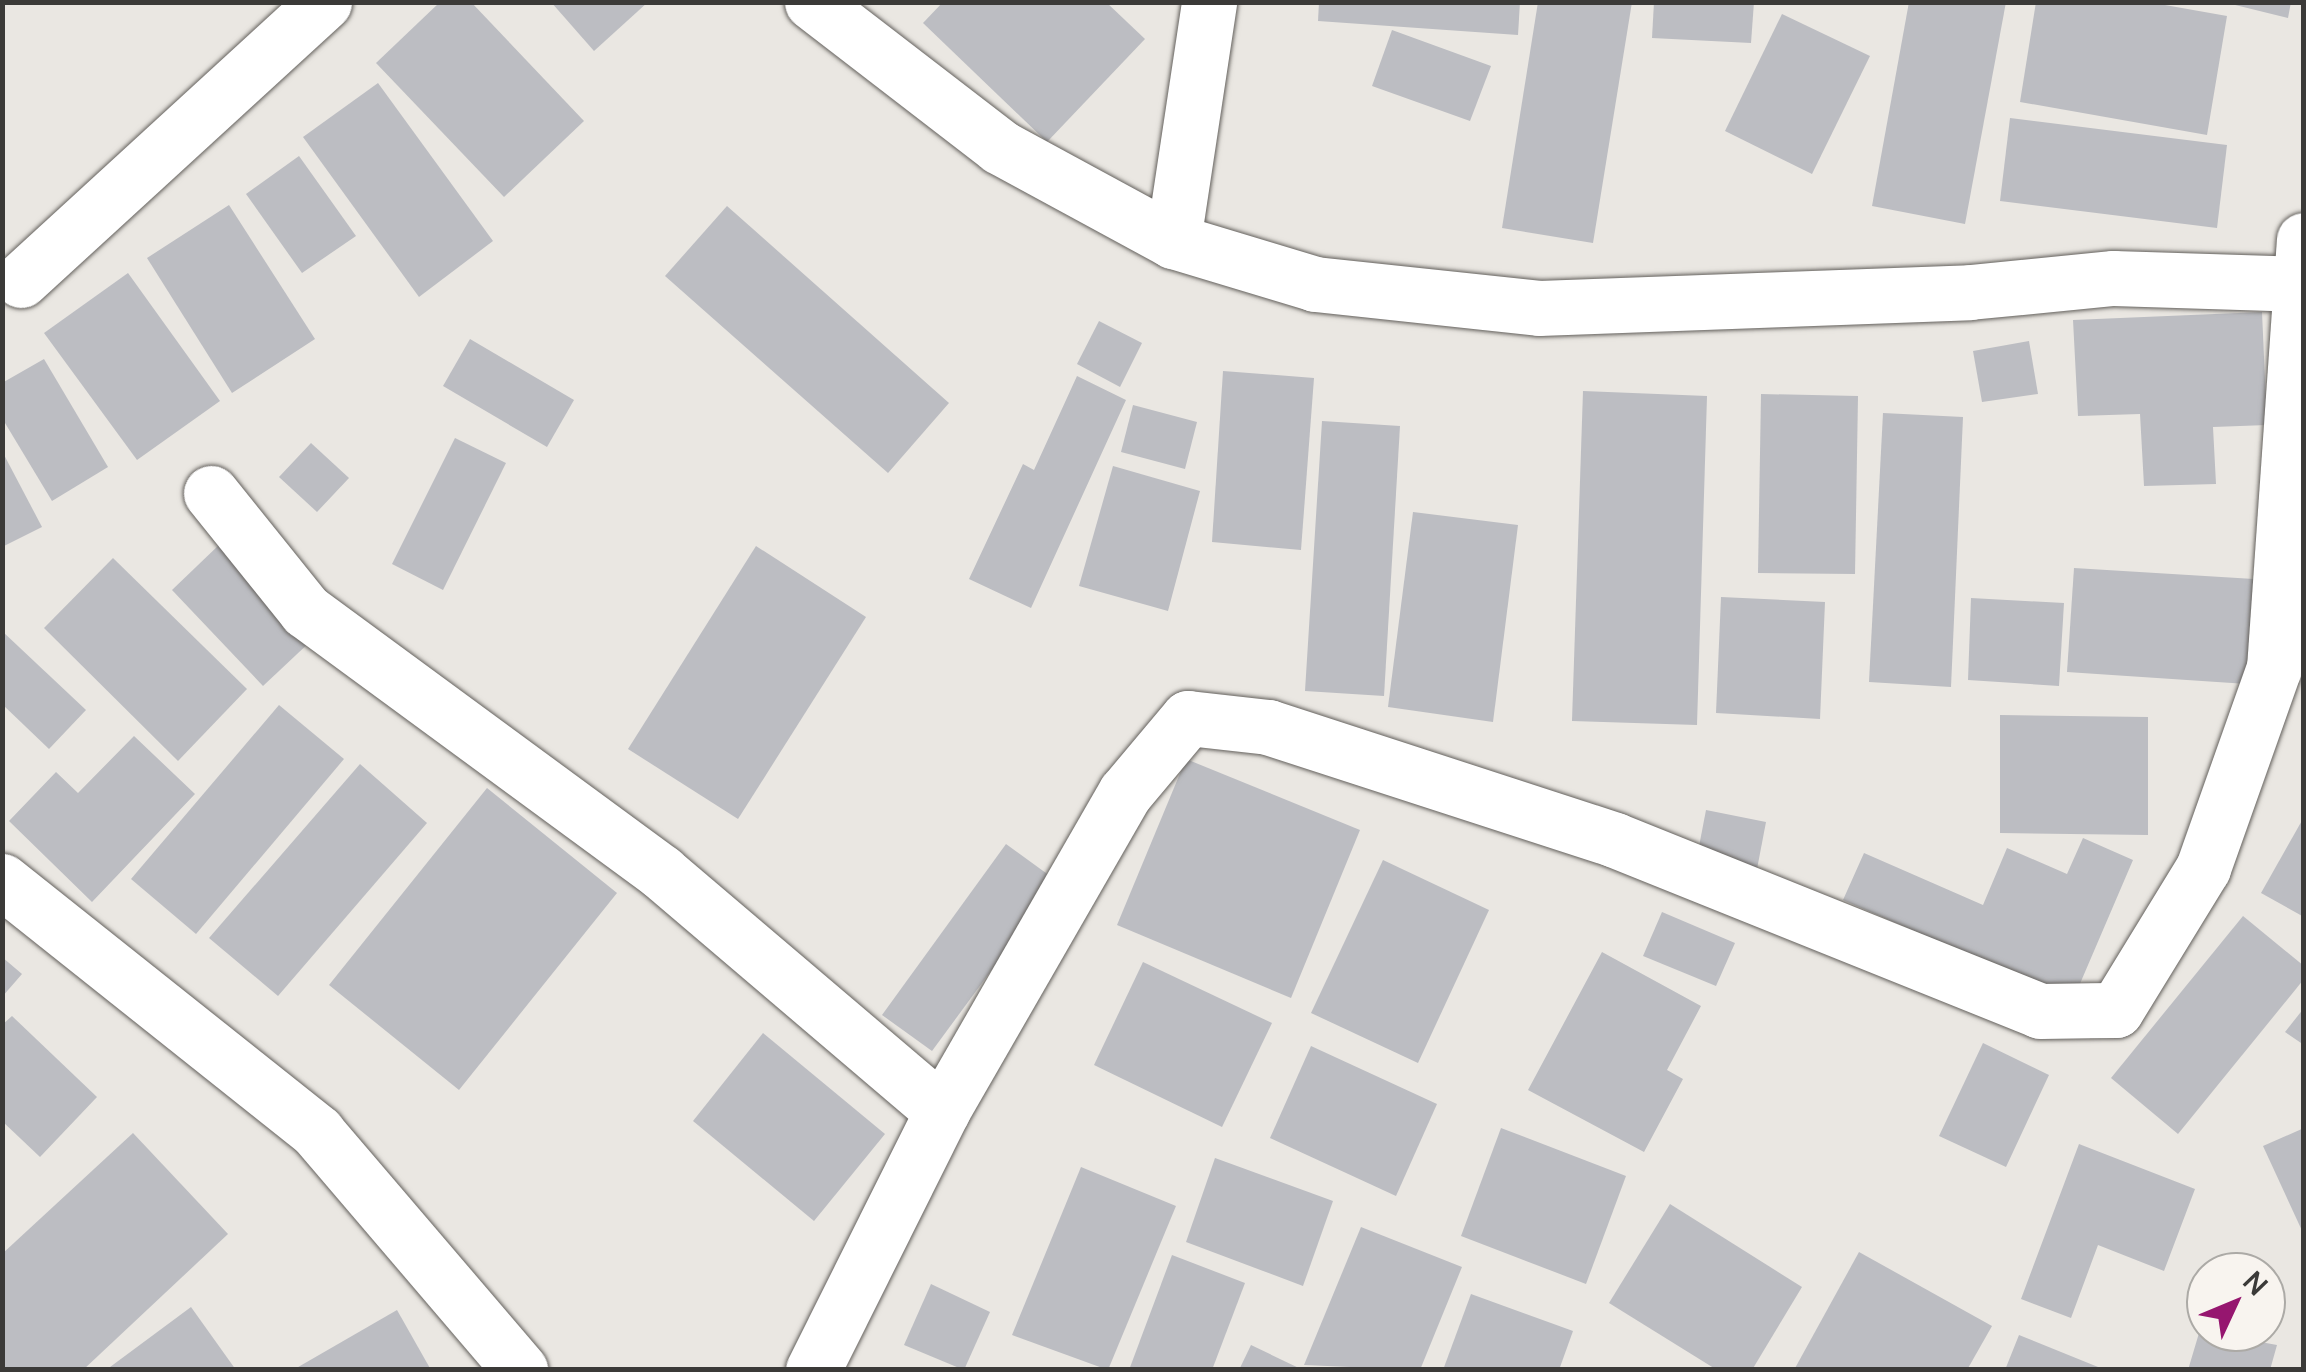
<!DOCTYPE html>
<html>
<head>
<meta charset="utf-8">
<style>
	body { margin:0 }
	#map { position:relative; width:2306px; height:1372px; overflow:hidden; background:#eae7e2; font-family:Manrope,sans-serif }
	div>[style] { position:absolute }
	.building>* { inset:0; background:#bcbdc2 }
	.roads { filter:drop-shadow(0 0 2px #63605c) drop-shadow(0 0 2px #63605c) }
	.minor>* { height:55px; margin:-27.5px; padding:0 27.5px; transform-origin:27.5px; border-radius:27.5px; background:#fff }
	span { translate:-50% -50%; white-space:nowrap; text-align:center; line-height:1.15; -webkit-text-stroke:8px #f8f4ef; paint-order:stroke }
	.frame { position:absolute; inset:0; border:5px solid #3b3a38; pointer-events:none }
	.north { position:absolute; left:2186px; top:1252px; width:100px; height:100px; box-sizing:border-box; background:#f8f4ef; border:2px solid #acaaa6; border-radius:50%; rotate:46deg; font-size:28px; font-weight:700; line-height:40px; text-align:center; color:#3b3a38 }
	.north::after { content:''; display:block; margin:auto; width:35px; height:45px; background:#96166f; clip-path:polygon(50% 0,100% 100%,50% 72%,0 100%) }
</style>
</head>
<body>
<div id="map">
	<div class="building">
		<i style="clip-path:polygon(440px 2px,471px 2px,584px 121px,504px 197px,376px 63px)"></i>
		<i style="clip-path:polygon(551px 2px,648px 2px,594px 51px)"></i>
		<i style="clip-path:polygon(943px 2px,1106px 2px,1145px 39px,1047px 142px,923px 23px)"></i>
		<i style="clip-path:polygon(1319px 2px,1520px 2px,1518px 35px,1318px 21px)"></i>
		<i style="clip-path:polygon(1538px 2px,1632px 2px,1593px 243px,1502px 228px)"></i>
		<i style="clip-path:polygon(1654px 2px,1754px 2px,1751px 43px,1652px 38px)"></i>
		<i style="clip-path:polygon(1909px 2px,2006px 2px,1965px 224px,1872px 206px)"></i>
		<i style="clip-path:polygon(2036px 2px,2148px 2px,2227px 16px,2207px 135px,2020px 102px)"></i>
		<i style="clip-path:polygon(2223px 2px,2291px 2px,2288px 18px)"></i>
		<i style="clip-path:polygon(1782px 14px,1870px 56px,1812px 174px,1725px 131px)"></i>
		<i style="clip-path:polygon(1392px 30px,1491px 66px,1470px 121px,1372px 86px)"></i>
		<i style="clip-path:polygon(378px 83px,493px 241px,419px 297px,303px 137px)"></i>
		<i style="clip-path:polygon(2010px 118px,2227px 145px,2217px 228px,2000px 201px)"></i>
		<i style="clip-path:polygon(299px 156px,356px 236px,302px 273px,246px 194px)"></i>
		<i style="clip-path:polygon(229px 205px,315px 339px,232px 393px,147px 258px)"></i>
		<i style="clip-path:polygon(727px 206px,949px 403px,888px 473px,665px 276px)"></i>
		<i style="clip-path:polygon(128px 273px,220px 401px,137px 460px,44px 333px)"></i>
		<i style="clip-path:polygon(2262px 312px,2267px 425px,2213px 427px,2216px 484px,2144px 486px,2140px 414px,2078px 416px,2073px 320px)"></i>
		<i style="clip-path:polygon(1099px 321px,1142px 343px,1120px 387px,1077px 364px)"></i>
		<i style="clip-path:polygon(470px 339px,574px 400px,547px 447px,443px 386px)"></i>
		<i style="clip-path:polygon(2029px 341px,2038px 394px,1982px 402px,1973px 351px)"></i>
		<i style="clip-path:polygon(44px 359px,108px 467px,52px 501px,2px 418px,2px 383px)"></i>
		<i style="clip-path:polygon(1223px 371px,1314px 378px,1301px 550px,1212px 542px)"></i>
		<i style="clip-path:polygon(1077px 376px,1126px 400px,1031px 608px,969px 579px,1023px 464px,1034px 470px)"></i>
		<i style="clip-path:polygon(1583px 391px,1707px 396px,1697px 725px,1572px 721px)"></i>
		<i style="clip-path:polygon(1761px 394px,1858px 396px,1855px 574px,1758px 573px)"></i>
		<i style="clip-path:polygon(1133px 405px,1197px 422px,1185px 469px,1121px 452px)"></i>
		<i style="clip-path:polygon(1883px 413px,1963px 417px,1951px 687px,1869px 682px)"></i>
		<i style="clip-path:polygon(1322px 421px,1400px 426px,1384px 696px,1305px 691px)"></i>
		<i style="clip-path:polygon(455px 438px,506px 463px,443px 590px,392px 564px)"></i>
		<i style="clip-path:polygon(311px 443px,349px 478px,317px 512px,279px 477px)"></i>
		<i style="clip-path:polygon(2px 451px,42px 527px,2px 547px)"></i>
		<i style="clip-path:polygon(1113px 466px,1200px 491px,1168px 611px,1079px 586px)"></i>
		<i style="clip-path:polygon(1413px 512px,1518px 525px,1493px 722px,1388px 707px)"></i>
		<i style="clip-path:polygon(221px 543px,312px 640px,263px 686px,172px 590px)"></i>
		<i style="clip-path:polygon(756px 546px,866px 617px,738px 819px,628px 749px)"></i>
		<i style="clip-path:polygon(113px 558px,247px 689px,178px 761px,44px 628px)"></i>
		<i style="clip-path:polygon(2074px 568px,2254px 579px,2247px 684px,2067px 672px)"></i>
		<i style="clip-path:polygon(1721px 597px,1825px 602px,1820px 719px,1716px 713px)"></i>
		<i style="clip-path:polygon(1971px 598px,2064px 603px,2059px 686px,1968px 680px)"></i>
		<i style="clip-path:polygon(2px 631px,86px 710px,49px 749px,2px 704px)"></i>
		<i style="clip-path:polygon(279px 705px,344px 759px,196px 934px,131px 879px)"></i>
		<i style="clip-path:polygon(2000px 715px,2148px 717px,2148px 835px,2000px 833px)"></i>
		<i style="clip-path:polygon(134px 736px,195px 794px,92px 902px,9px 821px,56px 772px,78px 793px)"></i>
		<i style="clip-path:polygon(1186px 759px,1360px 830px,1291px 998px,1117px 925px)"></i>
		<i style="clip-path:polygon(360px 764px,427px 823px,278px 996px,209px 938px)"></i>
		<i style="clip-path:polygon(487px 788px,617px 893px,459px 1090px,329px 985px)"></i>
		<i style="clip-path:polygon(1706px 810px,1766px 822px,1757px 869px,1697px 857px)"></i>
		<i style="clip-path:polygon(2304px 817px,2304px 917px,2261px 893px)"></i>
		<i style="clip-path:polygon(2083px 838px,2133px 860px,2073px 1000px,1843px 900px,1864px 853px,1983px 905px,2007px 848px,2067px 874px)"></i>
		<i style="clip-path:polygon(1006px 844px,1057px 881px,932px 1051px,882px 1015px)"></i>
		<i style="clip-path:polygon(1383px 860px,1489px 910px,1418px 1063px,1311px 1013px)"></i>
		<i style="clip-path:polygon(1662px 912px,1735px 943px,1716px 986px,1643px 956px)"></i>
		<i style="clip-path:polygon(2243px 916px,2304px 966px,2304px 979px,2178px 1134px,2111px 1078px)"></i>
		<i style="clip-path:polygon(1602px 952px,1701px 1006px,1667px 1070px,1683px 1079px,1644px 1152px,1528px 1090px)"></i>
		<i style="clip-path:polygon(2px 957px,22px 974px,2px 997px)"></i>
		<i style="clip-path:polygon(1143px 962px,1272px 1023px,1222px 1127px,1094px 1065px)"></i>
		<i style="clip-path:polygon(2304px 1008px,2304px 1045px,2285px 1032px)"></i>
		<i style="clip-path:polygon(12px 1016px,97px 1097px,40px 1157px,2px 1121px,2px 1025px)"></i>
		<i style="clip-path:polygon(763px 1033px,885px 1134px,814px 1221px,693px 1121px)"></i>
		<i style="clip-path:polygon(1983px 1043px,2049px 1075px,2006px 1167px,1939px 1136px)"></i>
		<i style="clip-path:polygon(1311px 1046px,1437px 1104px,1396px 1196px,1270px 1138px)"></i>
		<i style="clip-path:polygon(1501px 1128px,1626px 1176px,1586px 1284px,1461px 1236px)"></i>
		<i style="clip-path:polygon(2304px 1128px,2304px 1235px,2263px 1146px)"></i>
		<i style="clip-path:polygon(133px 1133px,228px 1234px,83px 1370px,2px 1370px,2px 1254px)"></i>
		<i style="clip-path:polygon(2079px 1144px,2195px 1189px,2164px 1271px,2098px 1245px,2071px 1318px,2021px 1299px)"></i>
		<i style="clip-path:polygon(1215px 1158px,1333px 1201px,1303px 1286px,1186px 1242px)"></i>
		<i style="clip-path:polygon(1081px 1167px,1176px 1206px,1108px 1370px,1012px 1335px)"></i>
		<i style="clip-path:polygon(1670px 1204px,1802px 1287px,1752px 1370px,1717px 1370px,1609px 1303px)"></i>
		<i style="clip-path:polygon(1361px 1227px,1462px 1267px,1420px 1370px,1304px 1365px)"></i>
		<i style="clip-path:polygon(1859px 1252px,1992px 1326px,1967px 1370px,1794px 1370px)"></i>
		<i style="clip-path:polygon(1172px 1255px,1245px 1283px,1212px 1370px,1129px 1370px)"></i>
		<i style="clip-path:polygon(931px 1284px,990px 1312px,964px 1370px,904px 1345px)"></i>
		<i style="clip-path:polygon(1471px 1294px,1573px 1331px,1559px 1370px,1443px 1370px)"></i>
		<i style="clip-path:polygon(191px 1307px,236px 1370px,106px 1370px)"></i>
		<i style="clip-path:polygon(397px 1310px,431px 1370px,293px 1370px)"></i>
		<i style="clip-path:polygon(2202px 1323px,2206px 1332px,2277px 1345px,2270px 1370px,2188px 1370px)"></i>
		<i style="clip-path:polygon(2019px 1335px,2103px 1369px,2103px 1370px,2005px 1370px)"></i>
		<i style="clip-path:polygon(1251px 1345px,1303px 1370px,1239px 1370px)"></i>
	</div>
	<div class="roads">
		<div class="minor">
			<i style="left:812px;top:2px;width:237px;rotate:37.6deg"></i>
			<i style="left:1000px;top:147px;width:197px;rotate:28.5deg"></i>
			<i style="left:1173px;top:241px;width:148px;rotate:16.8deg"></i>
			<i style="left:1315px;top:284px;width:225px;rotate:6.1deg"></i>
			<i style="left:1539px;top:308px;width:431px;rotate:-2.1deg"></i>
			<i style="left:1970px;top:292px;width:144px;rotate:-5.6deg"></i>
			<i style="left:2113px;top:278px;width:191px;rotate:1.8deg"></i>
			<i style="left:1173px;top:241px;width:242px;rotate:-81.4deg"></i>
			<i style="left:21px;top:280px;width:411px;rotate:-42.5deg"></i>
			<i style="left:211px;top:493px;width:151px;rotate:51.2deg"></i>
			<i style="left:306px;top:611px;width:441px;rotate:36.3deg"></i>
			<i style="left:661px;top:872px;width:369px;rotate:40.4deg"></i>
			<i style="left:2px;top:881px;width:403px;rotate:38.5deg"></i>
			<i style="left:317px;top:1132px;width:313px;rotate:49.5deg"></i>
			<i style="left:813px;top:1370px;width:289px;rotate:-63.5deg"></i>
			<i style="left:942px;top:1111px;width:367px;rotate:-60.1deg"></i>
			<i style="left:1125px;top:793px;width:98px;rotate:-50deg"></i>
			<i style="left:1188px;top:718px;width:81px;rotate:6.4deg"></i>
			<i style="left:1268px;top:727px;width:365px;rotate:18deg"></i>
			<i style="left:1615px;top:840px;width:458px;rotate:21.9deg"></i>
			<i style="left:2040px;top:1011px;width:76px;rotate:-0.8deg"></i>
			<i style="left:2116px;top:1010px;width:167px;rotate:-58.5deg"></i>
			<i style="left:2203px;top:868px;width:212px;rotate:-70.5deg"></i>
			<i style="left:2274px;top:668px;width:429px;rotate:-86deg"></i>
		</div>
	</div>
	<div class="frame"></div>
	<div class="north">N</div>
</div>
</body>
</html>
